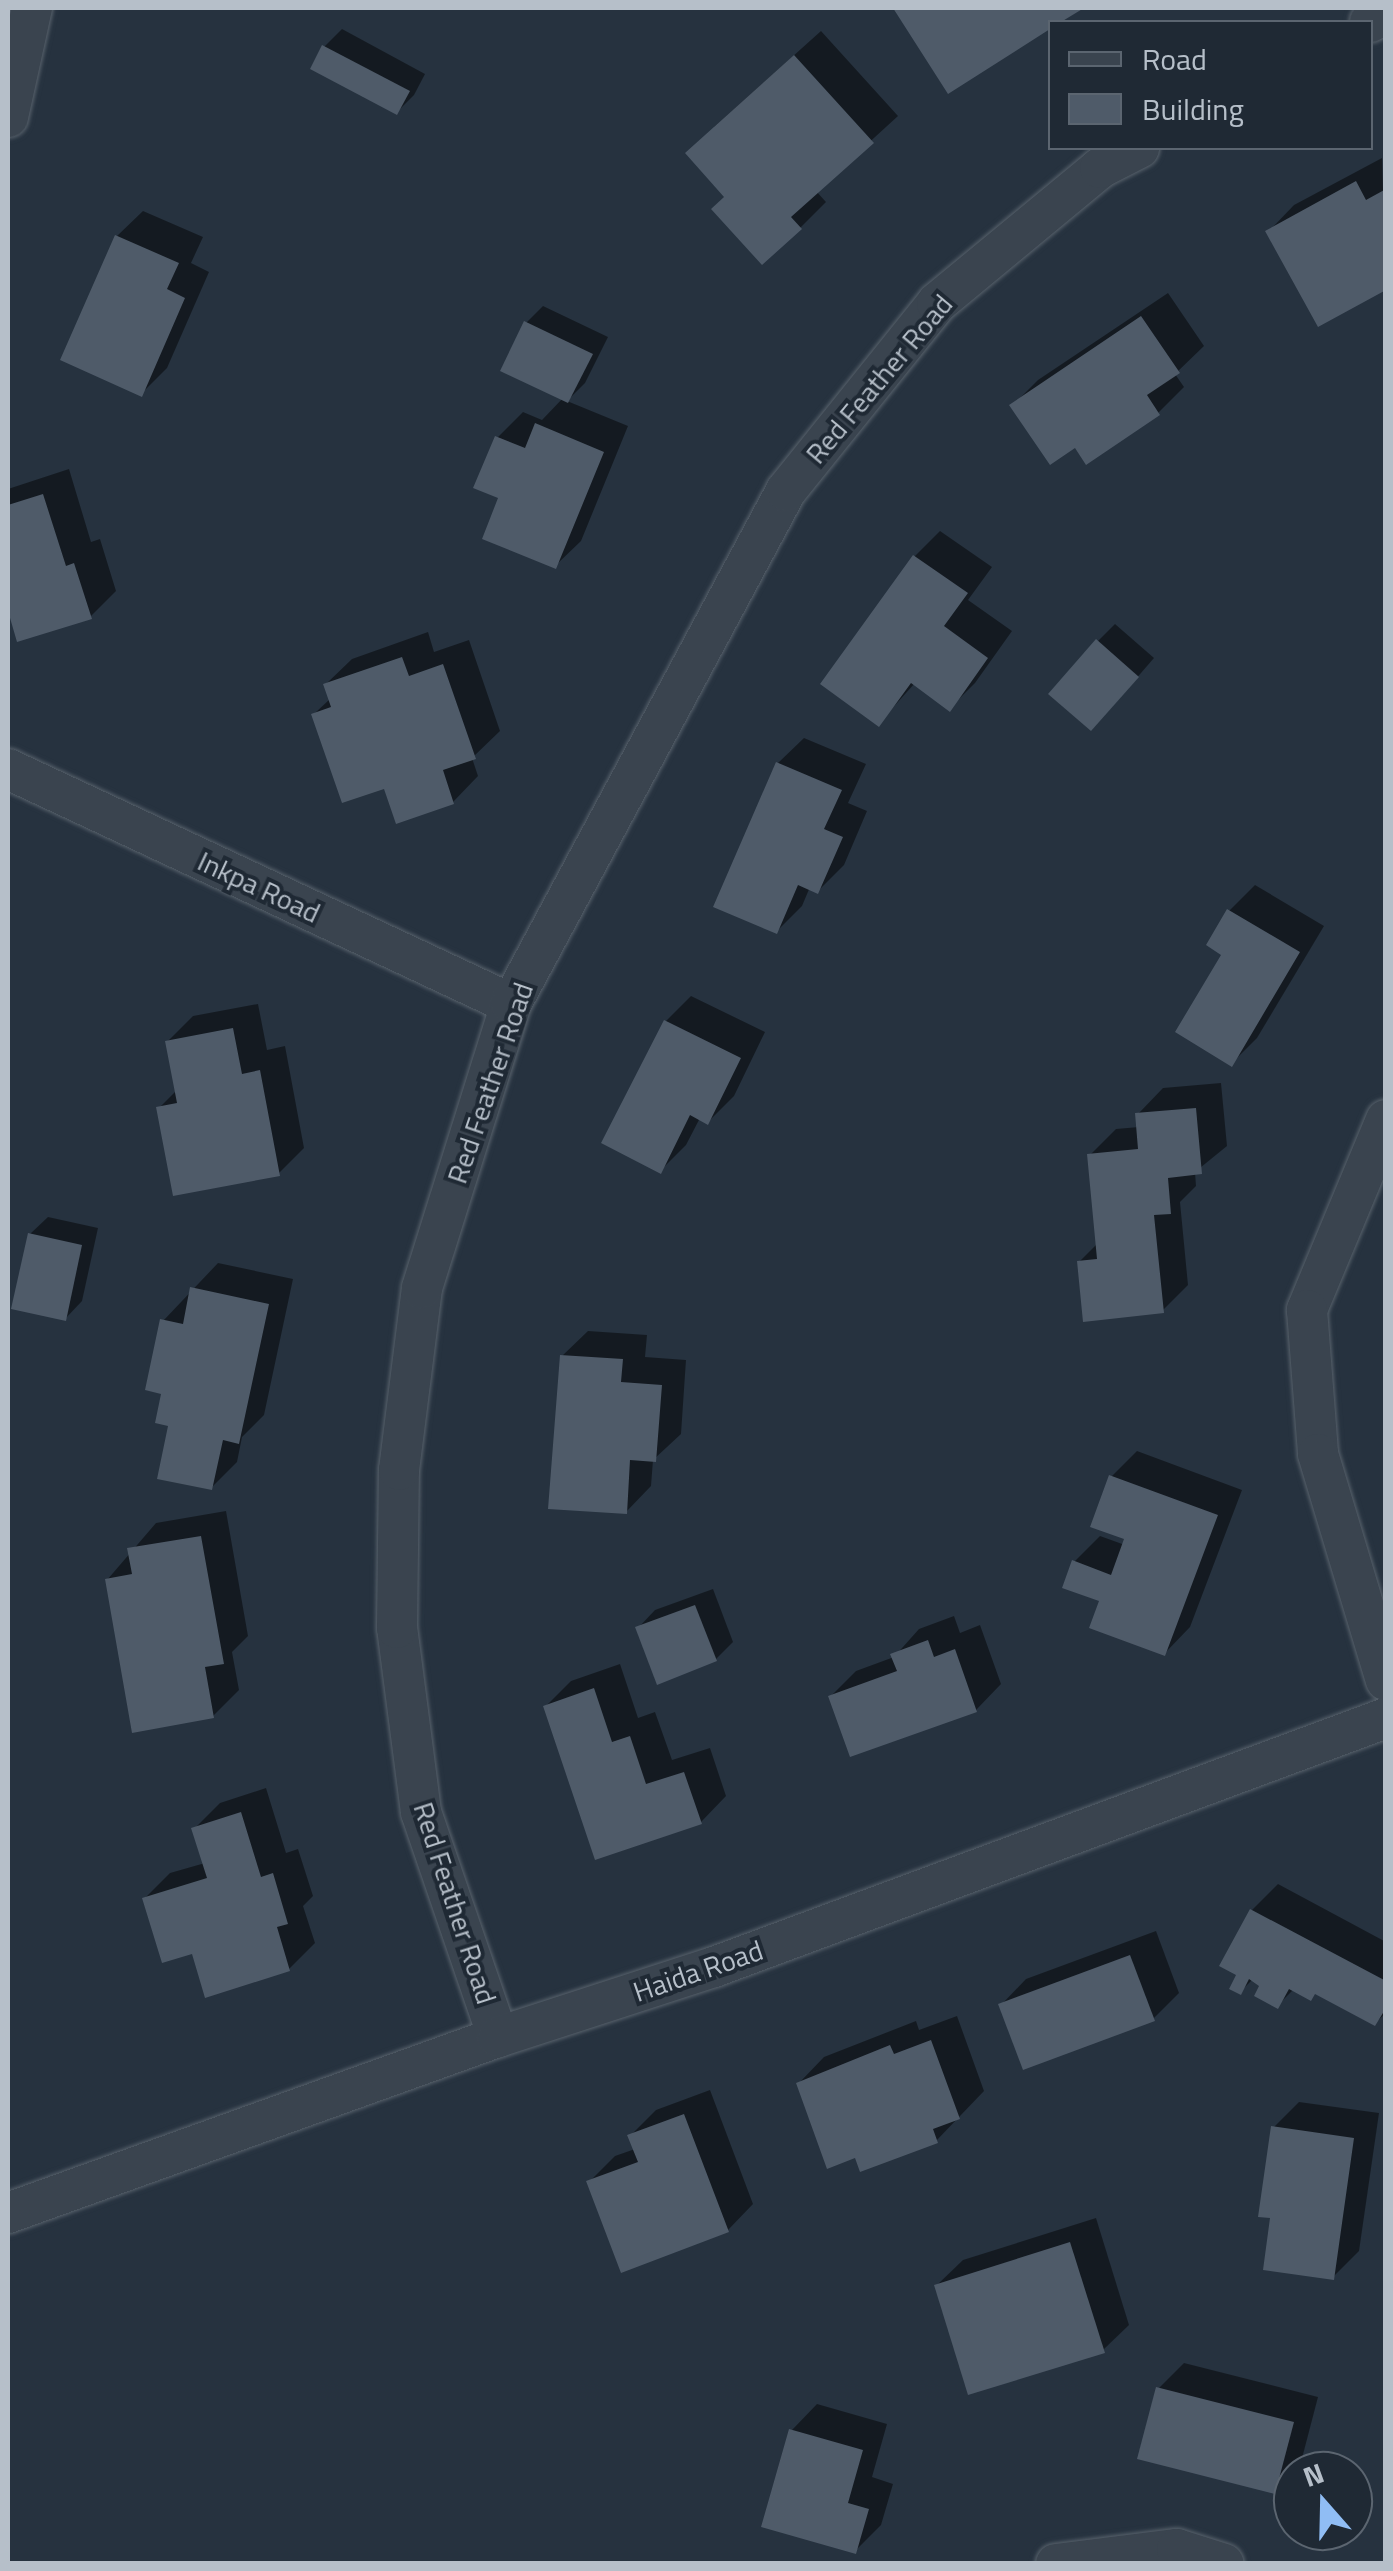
<!DOCTYPE html>
<html>
<head>
<meta charset="utf-8">
<style>
	body { margin:0 }
	#map { position:relative; width:1393px; height:2571px; overflow:hidden; background:#26323f; font-family:"Titillium Web",sans-serif }
	div>[style] { position:absolute }
	.shadow>* { inset:0; background:#0007 }
	.building>* { inset:0; background:#4f5b69 }
	.roads { filter:drop-shadow(0 0 2px #58626c) drop-shadow(0 0 2px #58626c) }
	.street>* { height:40px; margin:-20px; padding:0 20px; transform-origin:20px; border-radius:20px; background:#3a444f }
	span { translate:-50% -50%; white-space:nowrap; text-align:center; line-height:1.15; -webkit-text-stroke:8px #1f2934; paint-order:stroke }
	.street-label { font-size:28px; color:#b6bfc9 }
	.frame { position:absolute; inset:0; border:10px solid #b6bfc9; pointer-events:none }
	.legend { position:absolute; left:1048px; top:20px; width:325px; height:130px; box-sizing:border-box; background:#1f2934; border:2px solid #5b6570; margin:0; padding:12px 18px; list-style:none; font-size:30px; color:#b6bfc9 }
	.legend li { display:flex; align-items:center; gap:20px; height:50px }
	.legend b { width:50px; border:2px solid #5b6570 }
	.north { position:absolute; left:1273px; top:2451px; width:100px; height:100px; box-sizing:border-box; background:#1f2934; border:2px solid #5b6570; border-radius:50%; rotate:340deg; font-size:28px; font-weight:700; line-height:40px; text-align:center; color:#b6bfc9 }
	.north::after { content:''; display:block; margin:auto; width:35px; height:45px; background:#90bdf4; clip-path:polygon(50% 0,100% 100%,50% 72%,0 100%) }
</style>
</head>
<body>
<div id="map">
	<div class="shadow">
		<i style="clip-path:polygon(896px 8px,1080px 8px,949px 90px)"></i>
		<i style="clip-path:polygon(342px 29px,425px 74px,414px 95px,397px 112px,324px 47px)"></i>
		<i style="clip-path:polygon(821px 31px,898px 116px,816px 191px,826px 202px,800px 228px,727px 196px,714px 127px)"></i>
		<i style="clip-path:polygon(1382px 158px,1386px 288px,1269px 231px,1294px 205px)"></i>
		<i style="clip-path:polygon(143px 211px,203px 237px,191px 263px,209px 272px,167px 368px,141px 394px,117px 236px)"></i>
		<i style="clip-path:polygon(1168px 293px,1204px 346px,1175px 374px,1184px 387px,1158px 413px,1013px 405px,1038px 380px)"></i>
		<i style="clip-path:polygon(543px 306px,608px 337px,585px 383px,567px 401px,628px 426px,581px 541px,555px 566px,501px 497px,497px 438px,523px 412px,542px 420px,563px 398px,526px 323px)"></i>
		<i style="clip-path:polygon(69px 469px,91px 542px,100px 539px,116px 591px,90px 617px,19px 639px,8px 602px,8px 489px)"></i>
		<i style="clip-path:polygon(940px 531px,992px 567px,968px 600px,1012px 631px,975px 683px,950px 708px,915px 683px,879px 723px,915px 556px)"></i>
		<i style="clip-path:polygon(1115px 624px,1154px 658px,1108px 711px,1098px 641px)"></i>
		<i style="clip-path:polygon(428px 632px,434px 652px,469px 640px,500px 731px,472px 758px,478px 776px,453px 802px,385px 786px,314px 714px,331px 698px,326px 684px,352px 659px)"></i>
		<i style="clip-path:polygon(804px 738px,866px 764px,848px 803px,867px 811px,844px 865px,818px 891px,810px 887px,802px 906px,776px 932px,778px 763px)"></i>
		<i style="clip-path:polygon(1255px 885px,1324px 926px,1257px 1038px,1232px 1063px,1224px 954px,1229px 911px)"></i>
		<i style="clip-path:polygon(691px 996px,765px 1032px,734px 1096px,708px 1122px,700px 1118px,686px 1145px,660px 1171px,666px 1021px)"></i>
		<i style="clip-path:polygon(258px 1004px,267px 1050px,285px 1046px,304px 1148px,279px 1173px,159px 1108px,177px 1090px,167px 1042px,193px 1016px)"></i>
		<i style="clip-path:polygon(1221px 1083px,1227px 1146px,1195px 1172px,1196px 1186px,1180px 1202px,1188px 1285px,1162px 1311px,1079px 1262px,1098px 1243px,1090px 1155px,1116px 1129px,1139px 1127px,1138px 1114px,1163px 1088px)"></i>
		<i style="clip-path:polygon(48px 1217px,98px 1228px,82px 1301px,65px 1319px,30px 1234px)"></i>
		<i style="clip-path:polygon(218px 1263px,293px 1279px,264px 1415px,242px 1437px,237px 1462px,211px 1488px,164px 1392px,163px 1321px)"></i>
		<i style="clip-path:polygon(588px 1331px,647px 1335px,645px 1357px,686px 1360px,681px 1434px,653px 1460px,651px 1486px,626px 1512px,562px 1356px)"></i>
		<i style="clip-path:polygon(1137px 1451px,1242px 1490px,1190px 1627px,1165px 1653px,1103px 1600px,1074px 1562px,1100px 1536px,1125px 1545px,1127px 1538px,1111px 1477px)"></i>
		<i style="clip-path:polygon(226px 1511px,248px 1636px,232px 1652px,239px 1690px,213px 1716px,107px 1580px,156px 1523px)"></i>
		<i style="clip-path:polygon(713px 1589px,733px 1642px,716px 1659px,638px 1628px,655px 1610px)"></i>
		<i style="clip-path:polygon(954px 1616px,960px 1633px,980px 1625px,1001px 1684px,976px 1710px,831px 1696px,856px 1671px,894px 1657px,919px 1629px)"></i>
		<i style="clip-path:polygon(620px 1664px,638px 1718px,655px 1712px,672px 1760px,710px 1748px,726px 1796px,701px 1822px,596px 1857px,546px 1706px,571px 1681px)"></i>
		<i style="clip-path:polygon(266px 1788px,286px 1853px,298px 1849px,313px 1896px,303px 1906px,315px 1943px,289px 1969px,193px 1951px,144px 1899px,170px 1873px,205px 1863px,194px 1829px,220px 1803px)"></i>
		<i style="clip-path:polygon(1278px 1884px,1386px 1942px,1386px 2013px,1375px 2023px,1316px 1992px,1294px 1989px,1278px 2005px,1253px 1979px,1240px 1992px,1239px 1974px,1222px 1965px,1252px 1910px)"></i>
		<i style="clip-path:polygon(1156px 1931px,1179px 1993px,1153px 2019px,1001px 2005px,1026px 1979px)"></i>
		<i style="clip-path:polygon(957px 2016px,984px 2091px,936px 2141px,857px 2155px,799px 2083px,824px 2057px,916px 2021px,919px 2030px)"></i>
		<i style="clip-path:polygon(710px 2090px,753px 2204px,728px 2230px,589px 2182px,615px 2156px,635px 2149px,630px 2136px,656px 2110px)"></i>
		<i style="clip-path:polygon(1299px 2102px,1379px 2113px,1359px 2251px,1333px 2277px,1273px 2216px,1273px 2128px)"></i>
		<i style="clip-path:polygon(1096px 2218px,1129px 2325px,1103px 2350px,937px 2285px,963px 2260px)"></i>
		<i style="clip-path:polygon(1184px 2363px,1318px 2397px,1300px 2466px,1274px 2492px,1158px 2389px)"></i>
		<i style="clip-path:polygon(817px 2404px,887px 2424px,872px 2477px,893px 2484px,881px 2525px,855px 2551px,792px 2430px)"></i>
	</div>
	<div class="building">
		<i style="clip-path:polygon(893px 8px,1084px 8px,1061px 22px,1050px 22px,1050px 29px,948px 94px)"></i>
		<i style="clip-path:polygon(322px 45px,410px 91px,397px 115px,310px 69px)"></i>
		<i style="clip-path:polygon(794px 55px,874px 143px,791px 217px,802px 229px,762px 265px,711px 209px,724px 197px,685px 153px)"></i>
		<i style="clip-path:polygon(1356px 181px,1366px 200px,1386px 189px,1386px 290px,1318px 327px,1265px 231px)"></i>
		<i style="clip-path:polygon(115px 235px,179px 263px,167px 289px,185px 298px,142px 397px,60px 360px)"></i>
		<i style="clip-path:polygon(1141px 316px,1180px 373px,1147px 395px,1160px 415px,1086px 465px,1075px 448px,1050px 465px,1009px 405px)"></i>
		<i style="clip-path:polygon(524px 321px,593px 354px,568px 403px,500px 371px)"></i>
		<i style="clip-path:polygon(535px 423px,604px 452px,556px 569px,482px 539px,498px 498px,473px 488px,495px 436px,525px 448px)"></i>
		<i style="clip-path:polygon(43px 494px,66px 566px,74px 563px,92px 619px,17px 642px,8px 611px,8px 505px)"></i>
		<i style="clip-path:polygon(913px 555px,968px 593px,944px 626px,988px 658px,950px 712px,911px 683px,879px 727px,820px 684px)"></i>
		<i style="clip-path:polygon(1096px 639px,1139px 677px,1091px 731px,1048px 694px)"></i>
		<i style="clip-path:polygon(402px 657px,409px 676px,443px 664px,476px 759px,443px 770px,454px 804px,396px 824px,384px 789px,342px 803px,311px 714px,331px 707px,323px 684px)"></i>
		<i style="clip-path:polygon(776px 762px,842px 790px,824px 829px,843px 837px,818px 894px,798px 885px,777px 934px,713px 907px)"></i>
		<i style="clip-path:polygon(1227px 909px,1300px 952px,1232px 1067px,1175px 1032px,1221px 955px,1206px 945px)"></i>
		<i style="clip-path:polygon(664px 1020px,741px 1058px,708px 1125px,690px 1115px,661px 1174px,601px 1143px)"></i>
		<i style="clip-path:polygon(233px 1028px,242px 1074px,260px 1070px,280px 1176px,173px 1196px,156px 1107px,177px 1103px,165px 1041px)"></i>
		<i style="clip-path:polygon(1196px 1108px,1202px 1174px,1168px 1178px,1171px 1214px,1154px 1215px,1164px 1313px,1083px 1322px,1077px 1261px,1097px 1259px,1087px 1154px,1138px 1149px,1135px 1113px)"></i>
		<i style="clip-path:polygon(28px 1233px,82px 1245px,66px 1321px,11px 1309px)"></i>
		<i style="clip-path:polygon(190px 1287px,269px 1304px,239px 1444px,223px 1440px,212px 1490px,157px 1479px,168px 1426px,155px 1423px,161px 1394px,145px 1390px,160px 1319px,183px 1324px)"></i>
		<i style="clip-path:polygon(560px 1355px,623px 1359px,621px 1382px,662px 1385px,656px 1462px,630px 1460px,627px 1514px,548px 1509px)"></i>
		<i style="clip-path:polygon(1109px 1475px,1218px 1515px,1165px 1656px,1089px 1628px,1099px 1601px,1062px 1588px,1072px 1560px,1111px 1575px,1124px 1539px,1090px 1527px)"></i>
		<i style="clip-path:polygon(201px 1536px,224px 1664px,205px 1667px,214px 1718px,132px 1733px,105px 1579px,132px 1574px,127px 1548px)"></i>
		<i style="clip-path:polygon(695px 1605px,717px 1661px,657px 1685px,635px 1627px)"></i>
		<i style="clip-path:polygon(928px 1640px,934px 1657px,955px 1649px,977px 1712px,850px 1757px,828px 1696px,897px 1671px,890px 1654px)"></i>
		<i style="clip-path:polygon(594px 1688px,612px 1742px,630px 1736px,646px 1784px,684px 1772px,702px 1824px,595px 1860px,543px 1706px)"></i>
		<i style="clip-path:polygon(241px 1812px,261px 1877px,273px 1873px,288px 1924px,277px 1927px,290px 1971px,205px 1998px,192px 1954px,162px 1963px,142px 1898px,207px 1878px,191px 1828px)"></i>
		<i style="clip-path:polygon(1250px 1909px,1386px 1981px,1386px 2008px,1375px 2026px,1315px 1994px,1311px 2001px,1289px 1989px,1278px 2009px,1254px 1996px,1259px 1986px,1249px 1979px,1241px 1995px,1229px 1989px,1236px 1975px,1219px 1966px)"></i>
		<i style="clip-path:polygon(1130px 1955px,1155px 2021px,1023px 2070px,998px 2004px)"></i>
		<i style="clip-path:polygon(931px 2040px,960px 2119px,933px 2129px,938px 2143px,860px 2172px,855px 2158px,827px 2169px,796px 2083px,890px 2045px,894px 2054px)"></i>
		<i style="clip-path:polygon(684px 2114px,729px 2232px,621px 2273px,586px 2181px,638px 2162px,627px 2135px)"></i>
		<i style="clip-path:polygon(1271px 2126px,1354px 2138px,1334px 2280px,1263px 2270px,1270px 2218px,1258px 2217px)"></i>
		<i style="clip-path:polygon(1070px 2242px,1105px 2353px,968px 2395px,934px 2285px)"></i>
		<i style="clip-path:polygon(1156px 2387px,1294px 2422px,1275px 2494px,1137px 2459px)"></i>
		<i style="clip-path:polygon(789px 2429px,863px 2450px,848px 2503px,869px 2509px,856px 2554px,761px 2527px)"></i>
	</div>
	<div class="roads">
		<div class="street">
			<i style="left:1370px;top:22px;width:18px;rotate:-27deg"></i>
			<i style="left:8px;top:117px;width:112px;rotate:-77.6deg"></i>
			<i style="left:8px;top:769px;width:555px;rotate:25.04deg"></i>
			<i style="left:1386px;top:1120px;width:206px;rotate:112.6deg"></i>
			<i style="left:1307px;top:1310px;width:144px;rotate:85.6deg"></i>
			<i style="left:1318px;top:1454px;width:236px;rotate:73.3deg"></i>
			<i style="left:498px;top:2037px;width:238px;rotate:-108.9deg"></i>
			<i style="left:421px;top:1812px;width:186px;rotate:-97.4deg"></i>
			<i style="left:397px;top:1628px;width:158px;rotate:-89.3deg"></i>
			<i style="left:399px;top:1470px;width:183px;rotate:-82.8deg"></i>
			<i style="left:422px;top:1288px;width:298px;rotate:-72.6deg"></i>
			<i style="left:511px;top:1004px;width:582px;rotate:-61.81deg"></i>
			<i style="left:786px;top:491px;width:241px;rotate:-51.2deg"></i>
			<i style="left:937px;top:303px;width:212px;rotate:-39.6deg"></i>
			<i style="left:1100px;top:168px;width:44px;rotate:-27.1deg"></i>
			<i style="left:8px;top:2213px;width:521px;rotate:-19.76deg"></i>
			<i style="left:498px;top:2037px;width:227px;rotate:-18deg"></i>
			<i style="left:714px;top:1967px;width:717px;rotate:-20.33deg"></i>
			<i style="left:1056px;top:2564px;width:122px;rotate:-7.1deg"></i>
			<i style="left:1177px;top:2549px;width:49px;rotate:17.7deg"></i>
		</div>
	</div>
	<div class="street-label">
		<span style="left:879px;top:379px;rotate:-50deg">Red Feather Road</span>
		<span style="left:259px;top:887px;rotate:25deg">Inkpa Road</span>
		<span style="left:490px;top:1083px;rotate:-71deg">Red Feather Road</span>
		<span style="left:455px;top:1903px;rotate:72deg">Red Feather Road</span>
		<span style="left:698px;top:1971px;rotate:-19deg">Haida Road</span>
	</div>
	<div class="frame"></div>
	<ul class="legend">
	<li><b style="height:12px;background:#3a444f"></b>Road</li>
	<li><b style="height:28px;background:#4f5b69"></b>Building</li>
	</ul>
	<div class="north">N</div>
</div>
</body>
</html>
